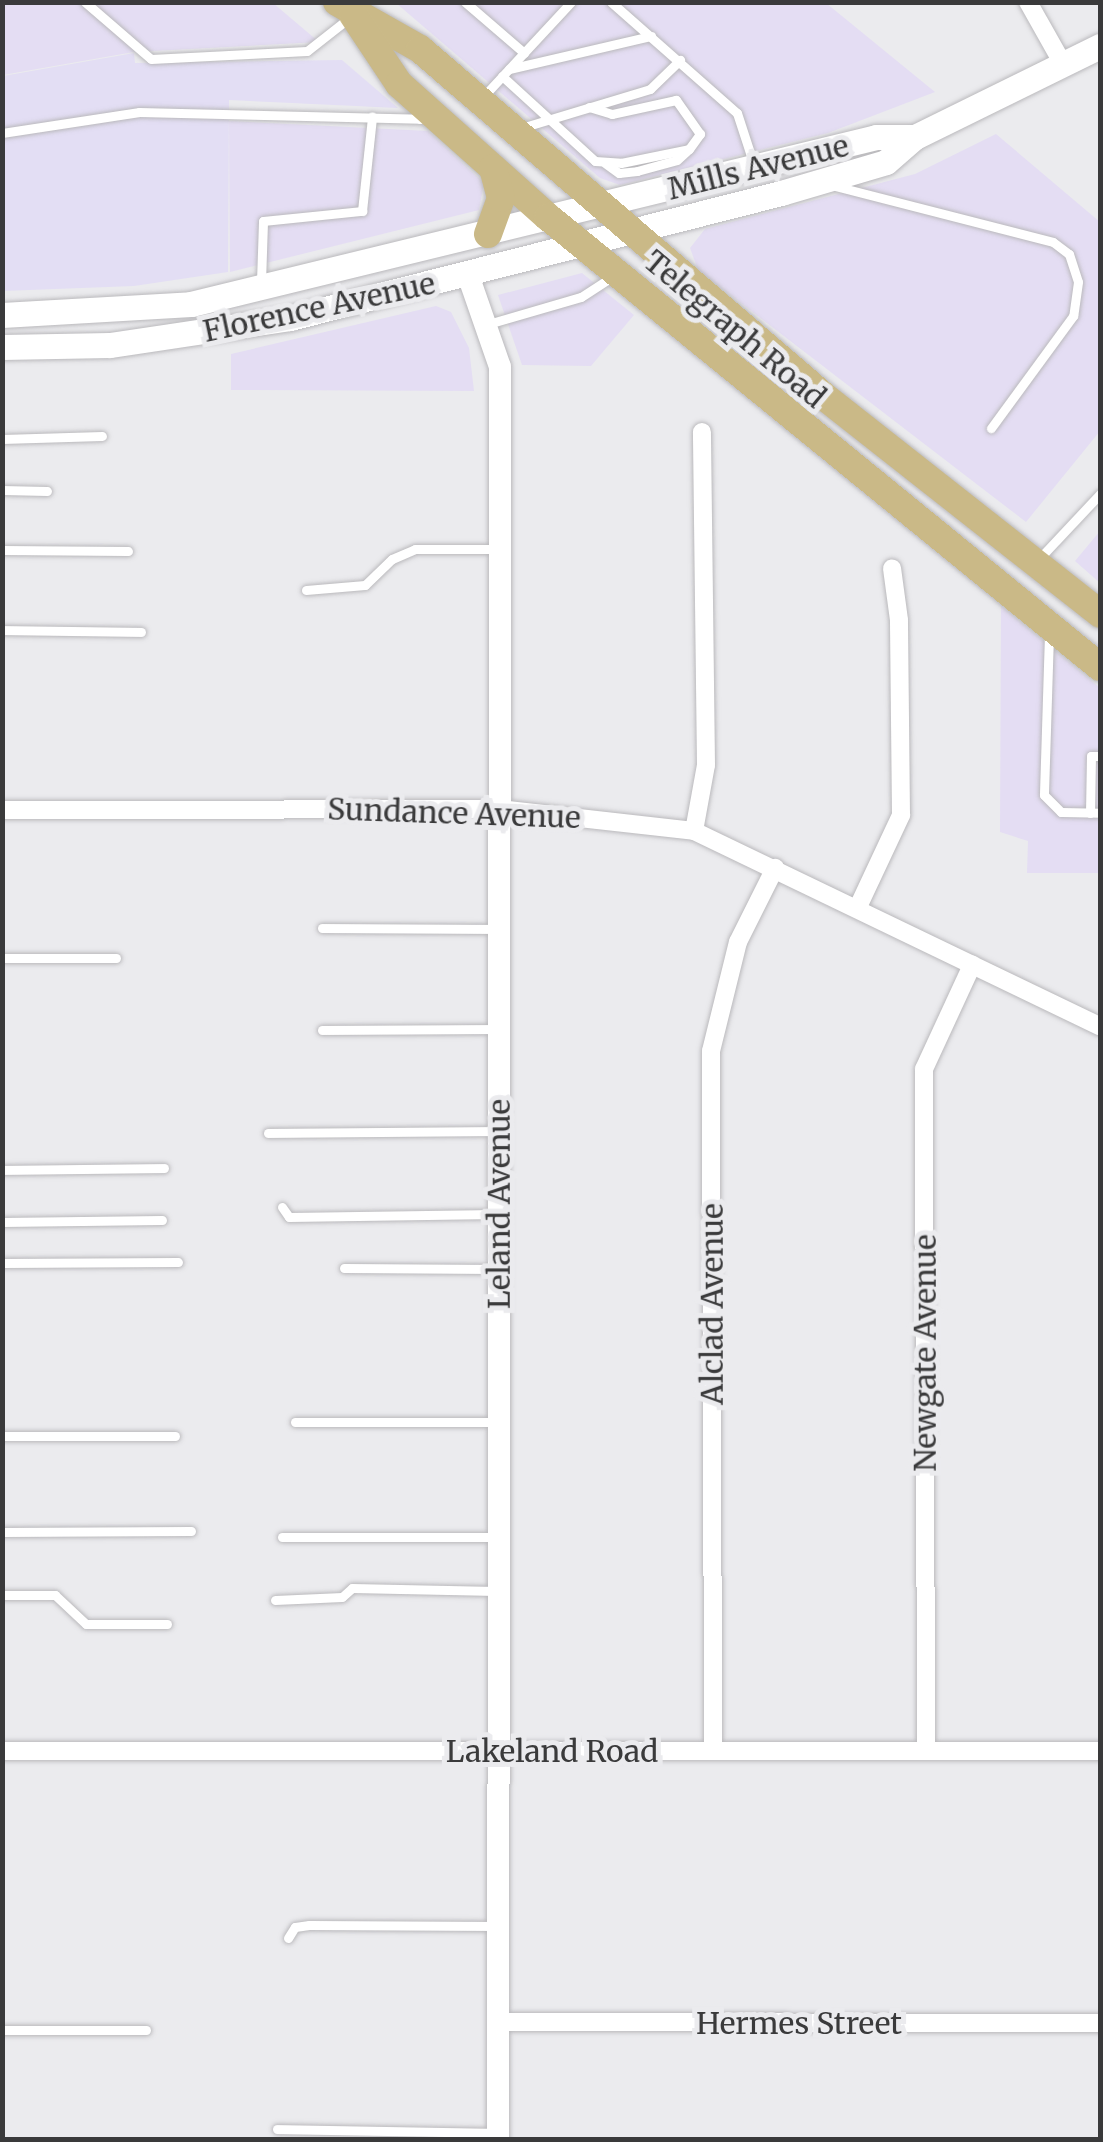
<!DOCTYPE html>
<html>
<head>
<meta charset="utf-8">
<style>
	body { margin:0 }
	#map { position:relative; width:1103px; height:2142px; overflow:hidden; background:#ebebee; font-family:Merriweather,serif }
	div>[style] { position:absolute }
	.commercial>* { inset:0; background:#e4ddf3 }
	.industrial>* { inset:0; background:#e3def4 }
	.roads { filter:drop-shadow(0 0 2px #bab9bc) drop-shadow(0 0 2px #bab9bc) }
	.service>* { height:9px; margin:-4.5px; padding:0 4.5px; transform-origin:4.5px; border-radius:4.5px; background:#fff }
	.minor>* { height:18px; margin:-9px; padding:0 9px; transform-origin:9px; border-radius:9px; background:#fff }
	.tertiary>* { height:22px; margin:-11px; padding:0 11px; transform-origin:11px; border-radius:11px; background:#fff }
	.secondary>* { height:25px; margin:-12.5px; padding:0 12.5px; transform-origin:12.5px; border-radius:12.5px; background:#fff }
	.primary>* { height:28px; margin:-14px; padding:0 14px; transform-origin:14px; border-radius:14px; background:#cab987 }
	span { translate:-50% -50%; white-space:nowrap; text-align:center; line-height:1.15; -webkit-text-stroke:10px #ebebee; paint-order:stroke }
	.street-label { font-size:30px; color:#3a3a3b }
	.frame { position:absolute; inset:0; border:5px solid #3a3a3b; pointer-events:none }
</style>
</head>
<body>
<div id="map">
	<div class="commercial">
		<i style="clip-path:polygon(3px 3px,273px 3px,319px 42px,134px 52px,3px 75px)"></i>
		<i style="clip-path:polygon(396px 3px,826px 3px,935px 92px,828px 133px,620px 185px,600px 178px)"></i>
		<i style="clip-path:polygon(229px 121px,428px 131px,484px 183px,479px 210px,230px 272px)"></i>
		<i style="clip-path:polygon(996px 134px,1100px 222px,1100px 431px,1026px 522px,698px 270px,690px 248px,705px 229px,915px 174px)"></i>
		<i style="clip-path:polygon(582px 273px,634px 315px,591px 366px,522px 365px,498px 295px)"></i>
		<i style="clip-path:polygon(436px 306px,451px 312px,469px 348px,474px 391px,231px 390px,231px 354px)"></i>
		<i style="clip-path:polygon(1100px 531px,1100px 583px,1075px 561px)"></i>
		<i style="clip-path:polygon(1001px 606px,1100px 688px,1100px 873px,1027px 873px,1028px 841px,1000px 832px)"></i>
	</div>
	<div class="industrial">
		<i style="clip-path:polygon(134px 53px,135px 63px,342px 60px,398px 108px,229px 100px,228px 272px,134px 286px,3px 291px,3px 76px)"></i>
	</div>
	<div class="roads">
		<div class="service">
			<i style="left:85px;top:2px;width:87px;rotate:40.8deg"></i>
			<i style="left:151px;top:59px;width:156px;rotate:-2.9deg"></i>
			<i style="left:307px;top:51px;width:53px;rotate:-38.2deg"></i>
			<i style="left:465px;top:2px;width:78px;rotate:40.8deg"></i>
			<i style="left:611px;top:2px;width:168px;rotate:41.4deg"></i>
			<i style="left:737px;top:113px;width:55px;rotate:71.9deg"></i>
			<i style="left:509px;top:69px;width:146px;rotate:-13.1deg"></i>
			<i style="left:502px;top:76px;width:126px;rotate:42.4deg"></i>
			<i style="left:595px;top:161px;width:26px;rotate:4deg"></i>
			<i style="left:621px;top:163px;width:69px;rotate:-11.6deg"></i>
			<i style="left:689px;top:149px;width:19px;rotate:-54deg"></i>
			<i style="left:700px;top:134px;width:42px;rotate:-125.2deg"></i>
			<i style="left:676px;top:100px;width:66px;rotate:167.7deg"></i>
			<i style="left:612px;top:114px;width:24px;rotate:-163deg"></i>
			<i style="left:481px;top:99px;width:132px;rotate:-47.1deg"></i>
			<i style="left:521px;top:128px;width:135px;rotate:-16.8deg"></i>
			<i style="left:650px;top:89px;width:42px;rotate:-44deg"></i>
			<i style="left:2px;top:133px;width:139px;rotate:-8.7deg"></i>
			<i style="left:139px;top:112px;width:281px;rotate:1.4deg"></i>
			<i style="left:420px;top:119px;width:8px;rotate:-45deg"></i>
			<i style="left:605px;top:163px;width:17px;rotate:36deg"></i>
			<i style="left:619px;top:173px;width:18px;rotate:-6deg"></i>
			<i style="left:637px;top:171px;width:41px;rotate:-15.4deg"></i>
			<i style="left:677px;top:160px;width:16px;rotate:-43deg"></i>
			<i style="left:831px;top:185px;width:229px;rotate:14.4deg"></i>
			<i style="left:1053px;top:242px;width:20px;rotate:37deg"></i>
			<i style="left:1069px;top:254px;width:29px;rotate:72deg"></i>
			<i style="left:1078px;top:282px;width:34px;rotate:98deg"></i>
			<i style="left:1073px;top:316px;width:139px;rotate:126.2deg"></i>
			<i style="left:261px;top:282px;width:61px;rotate:-88.1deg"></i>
			<i style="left:263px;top:221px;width:100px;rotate:-5.8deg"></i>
			<i style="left:362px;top:211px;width:95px;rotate:-83.9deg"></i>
			<i style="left:488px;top:324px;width:97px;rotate:-16.2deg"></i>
			<i style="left:581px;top:297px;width:38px;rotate:-33deg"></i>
			<i style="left:2px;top:439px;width:100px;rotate:-1.7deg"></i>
			<i style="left:2px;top:490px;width:45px;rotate:1.3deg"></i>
			<i style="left:2px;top:550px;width:126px;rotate:0.5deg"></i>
			<i style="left:1037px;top:561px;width:92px;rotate:-46.8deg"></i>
			<i style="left:306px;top:590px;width:59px;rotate:-4.8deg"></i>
			<i style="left:365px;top:585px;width:37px;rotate:-44deg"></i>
			<i style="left:392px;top:559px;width:25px;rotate:-23deg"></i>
			<i style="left:415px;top:549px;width:85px"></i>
			<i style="left:2px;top:630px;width:139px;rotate:0.8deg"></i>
			<i style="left:1049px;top:634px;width:161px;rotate:91.8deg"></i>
			<i style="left:1044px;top:795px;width:24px;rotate:45deg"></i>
			<i style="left:1061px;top:812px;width:39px;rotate:1deg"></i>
			<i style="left:1090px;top:813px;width:57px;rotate:-89deg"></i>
			<i style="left:1091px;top:756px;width:9px"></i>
			<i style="left:322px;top:928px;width:177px;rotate:0.3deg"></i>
			<i style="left:2px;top:958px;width:114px"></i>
			<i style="left:322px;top:1030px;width:174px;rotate:-0.3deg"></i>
			<i style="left:268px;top:1133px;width:228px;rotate:-0.5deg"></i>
			<i style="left:2px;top:1170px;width:162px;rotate:-0.7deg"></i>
			<i style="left:282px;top:1207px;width:12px;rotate:55deg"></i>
			<i style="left:289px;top:1217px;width:207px;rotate:-0.8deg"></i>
			<i style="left:2px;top:1222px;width:160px;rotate:-0.7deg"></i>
			<i style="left:2px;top:1263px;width:176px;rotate:-0.3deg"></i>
			<i style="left:344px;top:1268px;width:152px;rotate:0.4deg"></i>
			<i style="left:295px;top:1422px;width:201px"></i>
			<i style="left:2px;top:1436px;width:173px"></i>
			<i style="left:2px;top:1532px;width:189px;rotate:-0.3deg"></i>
			<i style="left:282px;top:1537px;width:214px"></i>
			<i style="left:2px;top:1595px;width:53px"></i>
			<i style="left:55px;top:1595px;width:42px;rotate:43.1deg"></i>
			<i style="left:86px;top:1624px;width:81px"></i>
			<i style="left:275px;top:1600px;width:67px;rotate:-2.6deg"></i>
			<i style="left:342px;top:1597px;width:13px;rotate:-42deg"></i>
			<i style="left:352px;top:1588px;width:144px;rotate:1.2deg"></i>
			<i style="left:288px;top:1938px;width:13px;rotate:-58deg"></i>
			<i style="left:295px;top:1927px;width:14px;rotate:-8deg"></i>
			<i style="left:309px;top:1925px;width:189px;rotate:0.3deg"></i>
			<i style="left:2px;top:2030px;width:144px"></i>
			<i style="left:277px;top:2129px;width:219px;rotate:1deg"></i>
		</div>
		<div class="minor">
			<i style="left:1028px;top:2px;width:73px;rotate:60.6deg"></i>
			<i style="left:2px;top:810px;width:497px;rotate:-0.1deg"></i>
			<i style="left:499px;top:809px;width:196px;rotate:6.4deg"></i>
			<i style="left:694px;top:831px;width:450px;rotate:25.7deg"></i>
			<i style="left:694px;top:831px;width:67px;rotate:-79.7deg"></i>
			<i style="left:706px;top:765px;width:333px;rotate:-90.7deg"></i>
			<i style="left:858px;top:907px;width:102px;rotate:-64.9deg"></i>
			<i style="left:901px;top:815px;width:195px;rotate:-90.6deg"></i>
			<i style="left:899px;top:620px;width:52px;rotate:-97.7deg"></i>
			<i style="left:2px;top:1751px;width:1098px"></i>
			<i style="left:713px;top:1751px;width:700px;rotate:-90.16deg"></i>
			<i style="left:711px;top:1051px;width:112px;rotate:-76.1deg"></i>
			<i style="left:738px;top:942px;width:83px;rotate:-63.4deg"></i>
			<i style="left:926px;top:1751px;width:682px;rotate:-90.17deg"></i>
			<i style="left:924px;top:1069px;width:115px;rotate:-65.2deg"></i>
			<i style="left:498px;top:2022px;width:602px;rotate:0.1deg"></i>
		</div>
		<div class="tertiary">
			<i style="left:468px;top:275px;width:97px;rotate:70.8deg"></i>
			<i style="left:500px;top:367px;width:1773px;rotate:90.06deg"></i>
		</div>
		<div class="secondary">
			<i style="left:2px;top:315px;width:189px;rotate:-3.3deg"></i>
			<i style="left:191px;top:304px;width:705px;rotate:-13.7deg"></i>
			<i style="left:876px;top:137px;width:39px"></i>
			<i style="left:2px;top:347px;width:108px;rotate:-1.1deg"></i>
			<i style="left:110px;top:345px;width:182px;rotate:-8.5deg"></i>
			<i style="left:290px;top:318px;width:507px;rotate:-14.28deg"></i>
			<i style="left:781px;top:193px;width:109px;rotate:-16.4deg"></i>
			<i style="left:886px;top:162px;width:38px;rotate:-41deg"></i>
			<i style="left:915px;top:137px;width:206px;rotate:-26.2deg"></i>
		</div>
		<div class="primary">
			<i style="left:337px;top:2px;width:95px;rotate:29.5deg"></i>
			<i style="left:420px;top:49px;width:535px;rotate:40.68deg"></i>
			<i style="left:826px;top:398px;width:349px;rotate:38.2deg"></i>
			<i style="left:353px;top:15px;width:83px;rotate:56.3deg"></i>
			<i style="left:399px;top:84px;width:200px;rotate:41.8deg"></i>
			<i style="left:548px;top:217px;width:712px;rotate:39.19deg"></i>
			<i style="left:488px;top:234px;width:38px;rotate:-70deg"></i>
			<i style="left:501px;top:198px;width:31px;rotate:-105deg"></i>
		</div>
	</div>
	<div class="street-label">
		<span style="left:758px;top:167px;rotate:-14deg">Mills Avenue</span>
		<span style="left:319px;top:307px;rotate:-12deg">Florence Avenue</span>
		<span style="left:735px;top:329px;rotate:40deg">Telegraph Road</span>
		<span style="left:454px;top:813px;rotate:2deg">Sundance Avenue</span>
		<span style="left:499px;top:1204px;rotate:-90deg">Leland Avenue</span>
		<span style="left:712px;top:1304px;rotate:-90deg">Alclad Avenue</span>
		<span style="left:925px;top:1353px;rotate:-90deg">Newgate Avenue</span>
		<span style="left:552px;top:1751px">Lakeland Road</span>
		<span style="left:799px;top:2023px">Hermes Street</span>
	</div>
	<div class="frame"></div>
</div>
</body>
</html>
